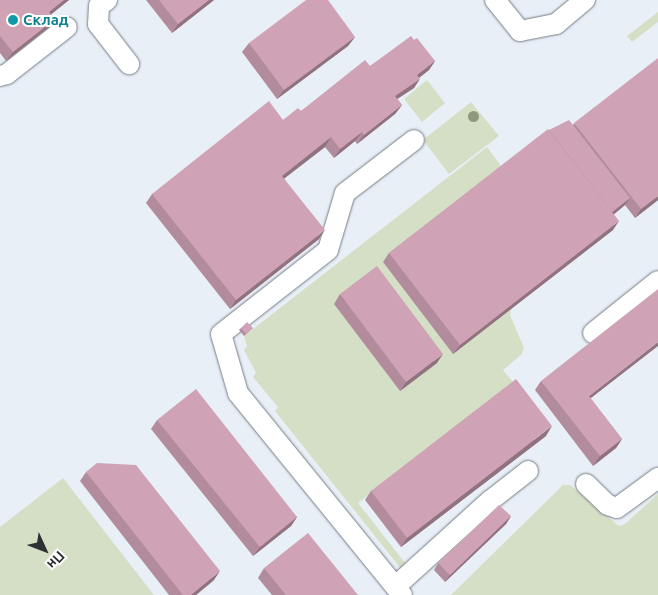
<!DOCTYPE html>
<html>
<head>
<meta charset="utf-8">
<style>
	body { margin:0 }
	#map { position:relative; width:658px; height:595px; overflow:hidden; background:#e8eff7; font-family:Ubuntu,sans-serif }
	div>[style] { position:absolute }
	.green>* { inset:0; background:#d5dfc6 }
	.roads { filter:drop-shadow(0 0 1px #757c83) drop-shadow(0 0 1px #757c83) }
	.minor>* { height:20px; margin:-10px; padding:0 10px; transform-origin:10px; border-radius:10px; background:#fff }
	.trees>* { width:11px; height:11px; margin:-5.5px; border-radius:50%; background:#8c997b }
	.wall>* { inset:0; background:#b28c9c }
	.shaded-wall>* { inset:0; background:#91727f }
	.building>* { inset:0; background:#cfa3b5 }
	.dots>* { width:14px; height:14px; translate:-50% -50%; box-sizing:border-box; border:2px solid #fff; border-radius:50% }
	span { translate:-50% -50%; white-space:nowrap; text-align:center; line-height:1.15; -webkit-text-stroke:4px #fff; paint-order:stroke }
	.culture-label { font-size:15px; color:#0d838f; font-weight:700 }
	.left { translate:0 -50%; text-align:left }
	.north { position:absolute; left:20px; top:525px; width:50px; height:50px; -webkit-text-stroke:4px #fff; paint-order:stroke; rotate:133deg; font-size:14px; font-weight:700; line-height:20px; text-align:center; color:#2e3134 }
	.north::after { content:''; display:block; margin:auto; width:18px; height:22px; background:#2e3134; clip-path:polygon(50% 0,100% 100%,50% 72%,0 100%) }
</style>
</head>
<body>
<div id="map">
	<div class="green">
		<i style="clip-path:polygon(658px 12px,658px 22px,632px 42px,627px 36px)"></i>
		<i style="clip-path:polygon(427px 80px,445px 103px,422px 122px,404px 99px)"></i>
		<i style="clip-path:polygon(471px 102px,499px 136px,449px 174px,423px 140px)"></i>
		<i style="clip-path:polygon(487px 147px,504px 170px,512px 305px,510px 315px,524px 348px,521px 355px,503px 370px,513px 382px,358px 503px,409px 568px,402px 570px,275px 411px,278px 407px,253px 377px,256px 373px,244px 350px,247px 346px,244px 336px)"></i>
		<i style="clip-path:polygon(63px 478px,154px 595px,0 595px,0 527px)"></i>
		<i style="clip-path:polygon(563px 485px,570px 485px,619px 526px,625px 524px,658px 494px,658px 595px,451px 595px)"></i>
	</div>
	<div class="roads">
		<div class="minor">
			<i style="left:107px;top:0;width:10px;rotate:143deg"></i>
			<i style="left:99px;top:6px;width:18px;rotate:93deg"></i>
			<i style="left:98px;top:24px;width:51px;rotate:52.2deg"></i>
			<i style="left:495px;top:0;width:40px;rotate:51deg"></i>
			<i style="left:520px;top:31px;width:37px;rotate:-11deg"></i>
			<i style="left:556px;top:24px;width:38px;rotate:-40deg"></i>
			<i style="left:0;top:76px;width:7px;rotate:-16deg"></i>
			<i style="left:7px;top:74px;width:76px;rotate:-38.1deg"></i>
			<i style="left:593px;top:333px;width:83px;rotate:-38.7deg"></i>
			<i style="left:586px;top:484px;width:30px;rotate:44deg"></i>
			<i style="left:608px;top:505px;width:9px;rotate:18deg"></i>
			<i style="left:617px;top:508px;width:51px;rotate:-36.2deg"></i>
			<i style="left:396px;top:586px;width:128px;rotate:-42.2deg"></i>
			<i style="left:491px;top:500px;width:47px;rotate:-38.1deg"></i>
			<i style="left:402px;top:595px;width:260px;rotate:-129.1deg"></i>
			<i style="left:238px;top:393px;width:61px;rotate:-106.1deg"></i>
			<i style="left:221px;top:334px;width:136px;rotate:-38.1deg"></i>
			<i style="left:328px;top:250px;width:59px;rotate:-73.4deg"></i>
			<i style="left:345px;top:193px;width:87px;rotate:-37.5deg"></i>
		</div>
	</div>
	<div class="trees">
		<i style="left:473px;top:116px"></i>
	</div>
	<div class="wall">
		<i style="clip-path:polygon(0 0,69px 0,51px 14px,55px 19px,48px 28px,6px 61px,0 53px)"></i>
		<i style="clip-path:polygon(146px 0,214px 0,172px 33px)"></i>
		<i style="clip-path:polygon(355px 37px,348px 46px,277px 99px,242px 52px,249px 43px)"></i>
		<i style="clip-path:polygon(414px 40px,435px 61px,429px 70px,419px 78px,414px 88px,397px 99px,402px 105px,395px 114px,357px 144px,355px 141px,334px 158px,325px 147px,284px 178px,319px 239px,230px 309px,146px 203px,152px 194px,283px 120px,301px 111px,370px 66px)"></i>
		<i style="clip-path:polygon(574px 123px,658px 200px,635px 218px,625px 205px,614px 214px,613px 230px,453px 354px,383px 262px,389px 253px,549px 130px,573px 125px)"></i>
		<i style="clip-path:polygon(340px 294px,437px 363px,400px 391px,334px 304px)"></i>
		<i style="clip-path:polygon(241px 328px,253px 328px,244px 336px,239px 330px)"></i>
		<i style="clip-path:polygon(541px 381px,591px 399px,622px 439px,616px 448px,593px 466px,535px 390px)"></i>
		<i style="clip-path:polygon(157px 420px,297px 517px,291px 526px,253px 556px,151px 429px)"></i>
		<i style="clip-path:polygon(546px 436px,401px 547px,365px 500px,371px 491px)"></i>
		<i style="clip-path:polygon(86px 472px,214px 580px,196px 595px,169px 595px,80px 481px)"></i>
		<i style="clip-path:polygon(511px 516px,506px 524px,445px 582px,434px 570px,438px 563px)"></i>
		<i style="clip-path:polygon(264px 568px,358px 595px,272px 595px,258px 578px)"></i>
	</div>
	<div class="shaded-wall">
		<i style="clip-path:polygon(64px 0,69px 0,43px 21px,49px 12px)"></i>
		<i style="clip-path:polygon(209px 0,214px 0,172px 33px,178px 24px)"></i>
		<i style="clip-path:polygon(55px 19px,48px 28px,6px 61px,13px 52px)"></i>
		<i style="clip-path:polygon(355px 37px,348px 46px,277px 99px,284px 90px)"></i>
		<i style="clip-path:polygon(435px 61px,429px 70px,411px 84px,417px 75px)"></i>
		<i style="clip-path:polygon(420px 79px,414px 88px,388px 105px,395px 96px)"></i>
		<i style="clip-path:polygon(402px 105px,395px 114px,357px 144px,364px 135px)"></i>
		<i style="clip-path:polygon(362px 132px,355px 141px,334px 158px,340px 149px)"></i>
		<i style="clip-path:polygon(331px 137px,325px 147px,276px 185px,282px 176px)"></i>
		<i style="clip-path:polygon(658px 196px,658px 200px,635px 218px,641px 209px)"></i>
		<i style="clip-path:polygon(630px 198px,625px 205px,606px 221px,610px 214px)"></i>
		<i style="clip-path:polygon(619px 221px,613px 230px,453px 354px,460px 345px)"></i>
		<i style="clip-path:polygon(325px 230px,319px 239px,230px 309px,236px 300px)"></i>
		<i style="clip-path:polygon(658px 342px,658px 346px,582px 405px,589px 396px)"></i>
		<i style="clip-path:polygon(443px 354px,437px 363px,400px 391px,406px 382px)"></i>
		<i style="clip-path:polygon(552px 426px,546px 436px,401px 547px,407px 538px)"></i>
		<i style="clip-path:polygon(622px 439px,616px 448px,593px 466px,600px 456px)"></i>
		<i style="clip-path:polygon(511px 516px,506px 524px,445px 582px,450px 575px)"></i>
		<i style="clip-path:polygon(297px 517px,291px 526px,253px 556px,260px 547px)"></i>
		<i style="clip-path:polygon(220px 571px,214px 580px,196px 595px,191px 595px)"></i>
	</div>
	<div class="building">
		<i style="clip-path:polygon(0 0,64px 0,49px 12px,55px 19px,13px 52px,0 36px)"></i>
		<i style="clip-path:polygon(159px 0,209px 0,178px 24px)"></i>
		<i style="clip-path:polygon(306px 0,328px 0,355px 37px,284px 90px,249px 43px)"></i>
		<i style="clip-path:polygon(411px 36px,414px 40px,417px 38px,435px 61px,417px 75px,420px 79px,395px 96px,402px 105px,364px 135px,362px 132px,340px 149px,331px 137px,282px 176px,325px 230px,236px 300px,152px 194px,269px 101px,283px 120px,298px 108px,301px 111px,365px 60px,370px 66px)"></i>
		<i style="clip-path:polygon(658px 58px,658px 196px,641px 209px,574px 123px)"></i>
		<i style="clip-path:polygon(569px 120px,630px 198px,612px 212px,549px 130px)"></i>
		<i style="clip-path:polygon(548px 129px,619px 221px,460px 345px,389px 253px)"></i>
		<i style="clip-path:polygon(377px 266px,443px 354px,406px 382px,340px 294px)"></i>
		<i style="clip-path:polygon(658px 289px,658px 342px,589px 396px,622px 439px,600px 456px,541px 381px)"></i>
		<i style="clip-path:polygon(247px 322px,253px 328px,246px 334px,241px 328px)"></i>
		<i style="clip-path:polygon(516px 379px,552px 426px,407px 538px,371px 491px)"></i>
		<i style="clip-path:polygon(196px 389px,297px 517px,260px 547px,157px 420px)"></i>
		<i style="clip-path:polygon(97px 463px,136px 465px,220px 571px,191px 595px,183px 595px,86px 472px)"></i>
		<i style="clip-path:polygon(499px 505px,511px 516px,450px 575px,438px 563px)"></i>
		<i style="clip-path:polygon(308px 533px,358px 595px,286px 595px,264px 568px)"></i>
	</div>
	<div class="dots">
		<i style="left:13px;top:20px;background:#0f9aa8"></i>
	</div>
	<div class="culture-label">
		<span class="left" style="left:23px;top:20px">Склад</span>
	</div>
	<div class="north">Пн</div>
</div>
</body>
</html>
